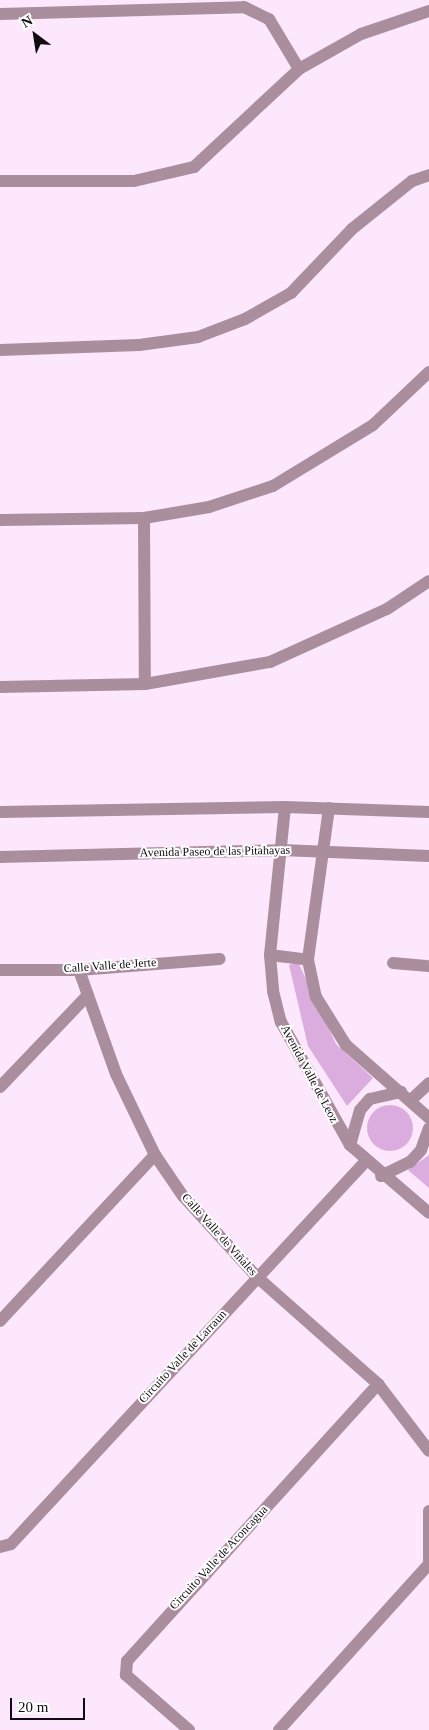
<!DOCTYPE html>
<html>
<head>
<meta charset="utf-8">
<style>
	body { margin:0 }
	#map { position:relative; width:429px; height:1730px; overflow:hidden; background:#fce7fd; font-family:"Times New Roman",serif }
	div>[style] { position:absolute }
	.green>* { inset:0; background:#dbadde }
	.round { border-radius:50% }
	.minor>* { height:12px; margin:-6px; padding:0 6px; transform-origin:6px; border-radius:6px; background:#ab8e9e }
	span { translate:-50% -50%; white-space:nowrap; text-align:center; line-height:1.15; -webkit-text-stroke:4px #fff; paint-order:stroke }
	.street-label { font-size:12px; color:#110b12 }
	.north { position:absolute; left:10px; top:10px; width:50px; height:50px; -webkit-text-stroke:4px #fff; paint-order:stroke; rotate:329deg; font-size:14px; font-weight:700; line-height:20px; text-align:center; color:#110b12 }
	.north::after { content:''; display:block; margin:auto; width:18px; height:22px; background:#110b12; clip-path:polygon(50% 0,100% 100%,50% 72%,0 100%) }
	.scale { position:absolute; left:10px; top:1698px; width:75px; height:22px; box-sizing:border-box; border:2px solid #110b12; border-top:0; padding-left:6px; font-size:15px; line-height:18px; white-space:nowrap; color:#110b12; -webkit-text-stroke:4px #fff; paint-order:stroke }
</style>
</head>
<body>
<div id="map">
	<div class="green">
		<i style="clip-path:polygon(298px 962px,336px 1044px,373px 1078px,347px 1106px,308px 1046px,289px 965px)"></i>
		<i class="round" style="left:367px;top:1105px;width:46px;height:46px"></i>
		<i style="clip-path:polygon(429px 1155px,429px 1188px,408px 1170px)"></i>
	</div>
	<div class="minor">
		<i style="left:0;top:14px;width:244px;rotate:-1.6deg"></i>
		<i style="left:244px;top:7px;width:28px;rotate:26deg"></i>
		<i style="left:269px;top:19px;width:58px;rotate:59deg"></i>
		<i style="left:0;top:181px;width:134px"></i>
		<i style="left:134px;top:181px;width:62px;rotate:-13.1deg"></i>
		<i style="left:194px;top:167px;width:144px;rotate:-43deg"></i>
		<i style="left:299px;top:69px;width:71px;rotate:-29.4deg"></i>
		<i style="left:361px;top:34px;width:72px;rotate:-18.7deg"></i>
		<i style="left:0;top:350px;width:139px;rotate:-2.1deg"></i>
		<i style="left:139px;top:345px;width:60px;rotate:-7.7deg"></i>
		<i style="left:198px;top:337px;width:50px;rotate:-21deg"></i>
		<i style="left:245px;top:319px;width:53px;rotate:-29.5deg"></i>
		<i style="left:291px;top:293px;width:88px;rotate:-46.4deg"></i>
		<i style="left:352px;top:229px;width:77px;rotate:-38.7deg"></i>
		<i style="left:412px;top:181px;width:18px;rotate:-19deg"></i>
		<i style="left:144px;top:518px;width:166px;rotate:89.7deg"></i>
		<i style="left:0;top:520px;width:144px;rotate:-0.8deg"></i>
		<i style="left:144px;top:518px;width:66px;rotate:-9.6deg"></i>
		<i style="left:209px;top:507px;width:67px;rotate:-18.2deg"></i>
		<i style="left:273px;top:486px;width:117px;rotate:-31.4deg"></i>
		<i style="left:373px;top:425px;width:77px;rotate:-43.4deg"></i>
		<i style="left:0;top:687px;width:145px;rotate:-1.2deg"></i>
		<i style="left:145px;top:684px;width:127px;rotate:-10deg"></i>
		<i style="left:270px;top:662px;width:128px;rotate:-24.4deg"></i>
		<i style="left:387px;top:609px;width:50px;rotate:-33.7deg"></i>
		<i style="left:285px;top:807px;width:149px;rotate:95.8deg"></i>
		<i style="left:270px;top:955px;width:36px;rotate:85deg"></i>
		<i style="left:273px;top:991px;width:32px;rotate:76deg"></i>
		<i style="left:281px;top:1022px;width:141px;rotate:60.7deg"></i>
		<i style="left:350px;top:1145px;width:104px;rotate:40.7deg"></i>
		<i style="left:329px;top:808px;width:153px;rotate:97.9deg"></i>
		<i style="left:308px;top:960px;width:38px;rotate:78deg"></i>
		<i style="left:316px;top:997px;width:57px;rotate:58deg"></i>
		<i style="left:346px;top:1045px;width:111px;rotate:41.3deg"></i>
		<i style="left:0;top:812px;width:285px;rotate:-1deg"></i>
		<i style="left:285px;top:807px;width:144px;rotate:2deg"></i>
		<i style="left:0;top:857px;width:281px;rotate:-1.4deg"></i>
		<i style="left:281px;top:850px;width:148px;rotate:2.3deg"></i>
		<i style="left:270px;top:955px;width:38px;rotate:7deg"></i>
		<i style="left:393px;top:963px;width:36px;rotate:5deg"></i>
		<i style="left:0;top:970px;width:79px"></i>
		<i style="left:79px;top:970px;width:141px;rotate:-4.5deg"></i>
		<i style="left:79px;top:970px;width:110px;rotate:70.4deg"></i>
		<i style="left:116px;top:1074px;width:90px;rotate:64.3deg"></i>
		<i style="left:155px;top:1155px;width:50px;rotate:55.7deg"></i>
		<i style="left:183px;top:1196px;width:110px;rotate:47.6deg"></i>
		<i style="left:257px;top:1277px;width:162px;rotate:41.5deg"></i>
		<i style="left:378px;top:1384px;width:84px;rotate:52.7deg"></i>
		<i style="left:0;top:1087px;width:127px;rotate:-46.3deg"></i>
		<i style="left:411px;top:1100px;width:25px;rotate:-43deg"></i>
		<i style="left:350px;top:1145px;width:36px;rotate:-74deg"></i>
		<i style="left:360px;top:1110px;width:15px;rotate:-48deg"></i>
		<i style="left:370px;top:1099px;width:32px;rotate:-13deg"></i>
		<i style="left:381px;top:1176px;width:32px;rotate:-26deg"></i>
		<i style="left:410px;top:1162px;width:16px;rotate:-47deg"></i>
		<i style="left:421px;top:1150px;width:23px;rotate:-70deg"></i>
		<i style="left:0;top:1321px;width:227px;rotate:-47deg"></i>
		<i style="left:429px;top:1511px;width:56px;rotate:90deg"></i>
		<i style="left:0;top:1547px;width:11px;rotate:-15deg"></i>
		<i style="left:11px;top:1544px;width:521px;rotate:-47.18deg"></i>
		<i style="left:189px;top:1730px;width:84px;rotate:-138.9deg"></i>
		<i style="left:126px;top:1675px;width:14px;rotate:-86deg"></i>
		<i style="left:127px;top:1661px;width:374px;rotate:-47.8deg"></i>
		<i style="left:279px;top:1730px;width:222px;rotate:-47.9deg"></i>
	</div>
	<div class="street-label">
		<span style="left:215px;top:852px;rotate:-1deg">Avenida Paseo de las Pitahayas</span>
		<span style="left:110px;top:966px;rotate:-4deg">Calle Valle de Jerte</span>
		<span style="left:309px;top:1074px;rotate:62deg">Avenida Valle de Leoz</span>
		<span style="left:219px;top:1235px;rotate:48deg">Calle Valle de Viñales</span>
		<span style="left:183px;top:1357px;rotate:-47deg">Circuito Valle de Larraun</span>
		<span style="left:219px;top:1558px;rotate:-47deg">Circuito Valle de Aconcagua</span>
	</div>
	<div class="north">N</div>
	<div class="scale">20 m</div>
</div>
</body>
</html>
